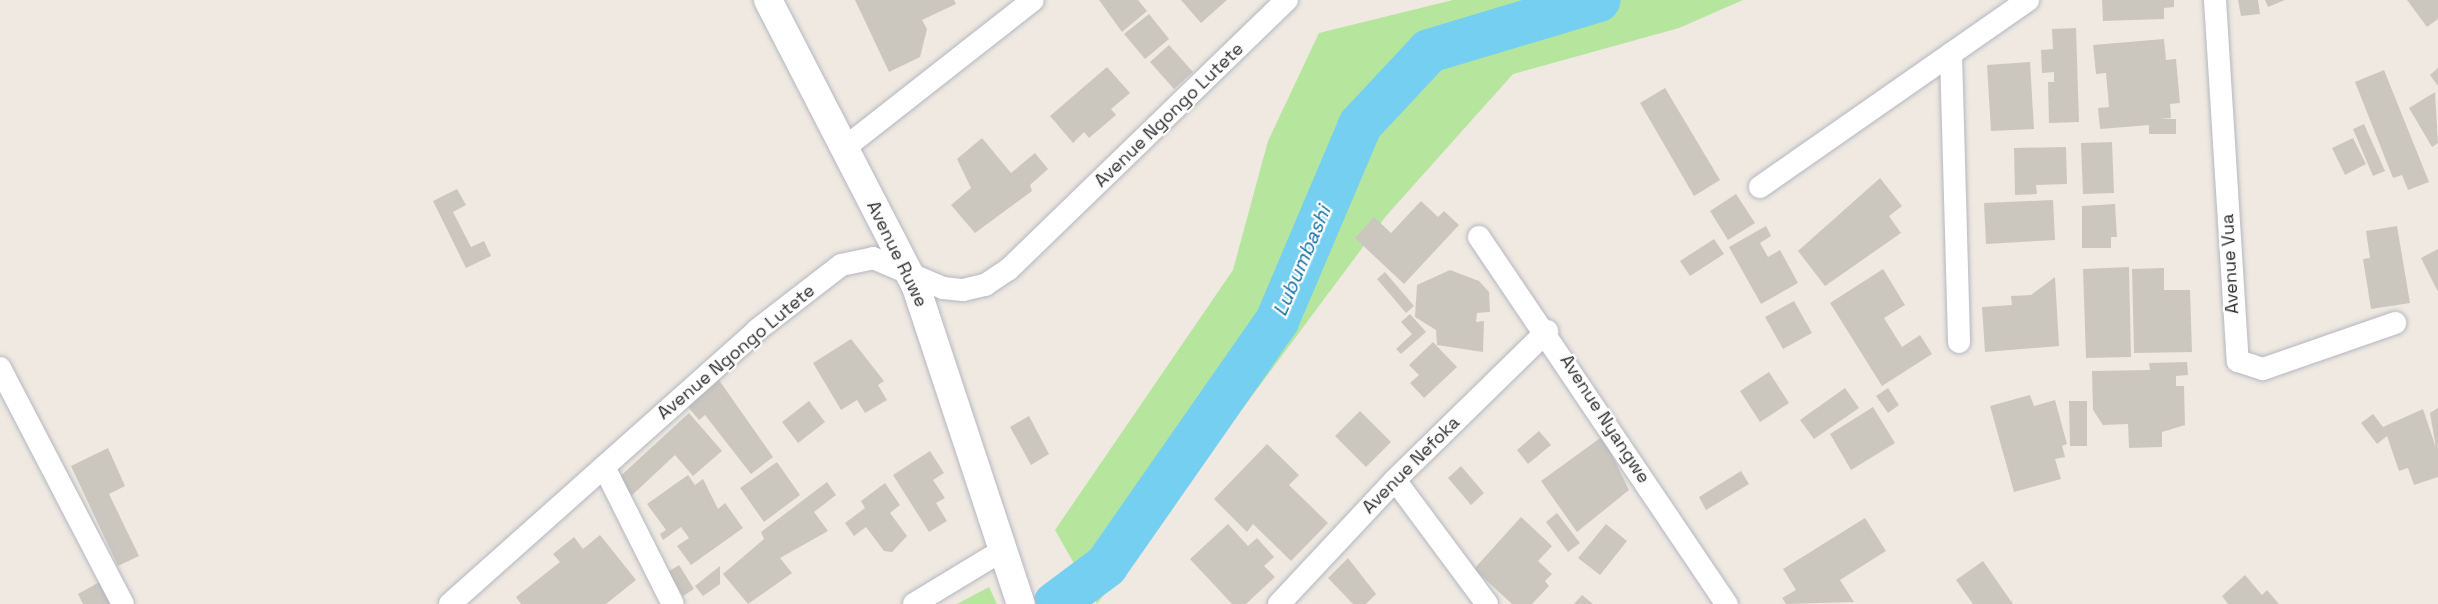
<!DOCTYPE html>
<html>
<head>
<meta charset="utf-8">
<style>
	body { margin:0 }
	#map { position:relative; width:2438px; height:604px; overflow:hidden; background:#efe9e1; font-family:"Space Grotesk",sans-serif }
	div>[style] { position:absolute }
	.green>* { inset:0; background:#b6e59e }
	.river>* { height:44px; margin:-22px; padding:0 22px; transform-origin:22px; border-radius:22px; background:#75cff0 }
	.building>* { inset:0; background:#cbc7bf }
	.roads { filter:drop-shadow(0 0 2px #b4b7c1) drop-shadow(0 0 2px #b4b7c1) }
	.minor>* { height:22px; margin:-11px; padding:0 11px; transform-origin:11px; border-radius:11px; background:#fff }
	.tertiary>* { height:28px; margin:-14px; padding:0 14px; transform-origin:14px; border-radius:14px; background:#fff }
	span { translate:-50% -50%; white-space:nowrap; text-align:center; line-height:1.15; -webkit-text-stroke:4.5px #fff; paint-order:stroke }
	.street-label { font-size:18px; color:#2e2e2e }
	.water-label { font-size:20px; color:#0d6fa3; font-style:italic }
</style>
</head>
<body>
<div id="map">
	<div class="green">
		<i style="clip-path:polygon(1453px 0,1743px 0,1679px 28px,1513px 74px,1386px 216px,1097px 604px,1055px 530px,1233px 270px,1268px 141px,1319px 33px)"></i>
		<i style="clip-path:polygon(989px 587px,997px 604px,957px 604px)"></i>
	</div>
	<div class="river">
		<i style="left:1055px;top:604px;width:64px;rotate:-36.7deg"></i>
		<i style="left:1106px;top:566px;width:299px;rotate:-55.1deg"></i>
		<i style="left:1277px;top:321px;width:213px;rotate:-67deg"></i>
		<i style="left:1360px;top:125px;width:101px;rotate:-47deg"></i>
		<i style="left:1429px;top:51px;width:177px;rotate:-16.7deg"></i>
	</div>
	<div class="building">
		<i style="clip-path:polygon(855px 0,954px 0,956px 4px,922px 20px,927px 29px,920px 57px,889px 72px)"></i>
		<i style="clip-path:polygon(1099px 0,1138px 0,1147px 11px,1122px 32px)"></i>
		<i style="clip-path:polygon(1181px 0,1227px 0,1201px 23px)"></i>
		<i style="clip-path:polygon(2102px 0,2174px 0,2174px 7px,2164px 8px,2164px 19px,2103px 21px)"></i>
		<i style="clip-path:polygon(2238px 0,2258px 0,2260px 14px,2241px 16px)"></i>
		<i style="clip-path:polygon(2265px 0,2285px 0,2268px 7px)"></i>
		<i style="clip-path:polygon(2407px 0,2438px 0,2438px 19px,2427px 27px)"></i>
		<i style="clip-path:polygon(1149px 14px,1169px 39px,1145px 59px,1124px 34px)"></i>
		<i style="clip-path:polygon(2076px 28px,2079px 122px,2049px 123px,2048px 82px,2054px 82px,2054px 72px,2042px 73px,2041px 50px,2053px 49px,2052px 29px)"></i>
		<i style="clip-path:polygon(2164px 39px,2166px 60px,2176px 59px,2180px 103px,2170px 104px,2171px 118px,2159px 119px,2176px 119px,2176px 134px,2149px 134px,2149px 125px,2100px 129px,2098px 108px,2109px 107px,2106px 73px,2096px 74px,2093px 45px)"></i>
		<i style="clip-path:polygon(1169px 45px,1193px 72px,1174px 89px,1150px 62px)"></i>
		<i style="clip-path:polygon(2030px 62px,2034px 129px,1991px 131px,1987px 65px)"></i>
		<i style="clip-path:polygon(1107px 67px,1130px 93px,1111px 109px,1116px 115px,1089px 138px,1084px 132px,1073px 143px,1050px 116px)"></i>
		<i style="clip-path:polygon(2438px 68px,2438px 86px,2430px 75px)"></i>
		<i style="clip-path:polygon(2384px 70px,2429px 182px,2408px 190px,2402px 175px,2393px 178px,2355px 82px)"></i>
		<i style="clip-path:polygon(1665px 88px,1720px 180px,1694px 196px,1640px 103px)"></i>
		<i style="clip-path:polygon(2435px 92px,2438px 143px,2432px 147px,2409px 108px)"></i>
		<i style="clip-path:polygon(2364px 124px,2385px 171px,2373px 176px,2353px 129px)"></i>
		<i style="clip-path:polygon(982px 138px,1011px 173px,1035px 153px,1048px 169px,1030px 185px,1032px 191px,975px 233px,951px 205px,971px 188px,957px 159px)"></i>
		<i style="clip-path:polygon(2353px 138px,2366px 164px,2345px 175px,2332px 148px)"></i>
		<i style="clip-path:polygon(2112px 142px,2114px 193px,2083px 194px,2081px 143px)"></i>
		<i style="clip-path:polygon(2066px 147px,2067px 184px,2036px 185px,2037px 194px,2015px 195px,2014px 148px)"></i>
		<i style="clip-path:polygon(1880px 178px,1902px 206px,1889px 216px,1901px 233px,1825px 286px,1798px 251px)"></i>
		<i style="clip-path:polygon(457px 189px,466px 205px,453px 212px,471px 247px,484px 241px,491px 256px,466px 268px,433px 201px)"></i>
		<i style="clip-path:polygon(1736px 194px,1755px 223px,1728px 240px,1710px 211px)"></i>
		<i style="clip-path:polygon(2053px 200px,2055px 240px,1986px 244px,1984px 203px)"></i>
		<i style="clip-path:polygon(1421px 201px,1438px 217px,1444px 211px,1459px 225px,1404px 284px,1355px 238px,1374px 217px,1391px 233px)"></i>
		<i style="clip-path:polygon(2115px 204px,2117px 237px,2111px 237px,2111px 248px,2082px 248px,2082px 206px)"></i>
		<i style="clip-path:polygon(1766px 226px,1771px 236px,1760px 243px,1768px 257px,1780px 250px,1798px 283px,1761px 304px,1729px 247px)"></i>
		<i style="clip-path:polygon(2397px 226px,2410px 303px,2371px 309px,2363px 259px,2370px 258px,2366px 231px)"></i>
		<i style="clip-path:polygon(1714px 239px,1724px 254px,1690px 276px,1680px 261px)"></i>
		<i style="clip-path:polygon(2438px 249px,2438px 292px,2421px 258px)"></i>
		<i style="clip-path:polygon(2129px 267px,2131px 357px,2086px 358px,2083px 269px)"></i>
		<i style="clip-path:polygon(2164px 268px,2164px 290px,2190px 290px,2192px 352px,2134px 353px,2132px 269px)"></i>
		<i style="clip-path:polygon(1883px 269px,1905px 305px,1884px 318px,1902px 347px,1920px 335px,1932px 354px,1882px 386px,1830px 303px)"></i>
		<i style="clip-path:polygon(1450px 270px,1479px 281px,1489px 292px,1490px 312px,1477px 313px,1476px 322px,1484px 321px,1483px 352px,1437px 345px,1436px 330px,1415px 317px,1417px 285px)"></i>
		<i style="clip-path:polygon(1385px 272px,1414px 306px,1406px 313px,1377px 279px)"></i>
		<i style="clip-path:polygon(2055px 277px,2059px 346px,1985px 352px,1982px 307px,2012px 305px,2011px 296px,2031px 295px)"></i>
		<i style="clip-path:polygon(1794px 301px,1812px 333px,1783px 349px,1765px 317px)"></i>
		<i style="clip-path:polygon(1410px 314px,1426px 332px,1401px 354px,1396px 349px,1412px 334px,1401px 322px)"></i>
		<i style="clip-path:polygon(851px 339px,884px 381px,878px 385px,887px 400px,865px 413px,857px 400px,841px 410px,813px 363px)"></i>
		<i style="clip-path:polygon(1433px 342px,1457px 367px,1424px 398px,1410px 383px,1419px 375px,1409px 365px)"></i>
		<i style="clip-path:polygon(2187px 362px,2188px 375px,2176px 376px,2176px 386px,2184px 386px,2185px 425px,2162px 432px,2162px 447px,2129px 448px,2128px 424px,2103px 425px,2093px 410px,2092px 371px,2150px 370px,2149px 363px)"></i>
		<i style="clip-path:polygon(1769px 372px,1789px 403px,1760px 422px,1740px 391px)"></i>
		<i style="clip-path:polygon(719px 380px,773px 457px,751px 474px,705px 415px,699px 420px,688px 407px)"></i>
		<i style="clip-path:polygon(1845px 388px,1859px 408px,1814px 439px,1800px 420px)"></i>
		<i style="clip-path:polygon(1888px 388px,1899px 405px,1888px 413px,1876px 396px)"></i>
		<i style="clip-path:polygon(2030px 395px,2034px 406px,2055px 400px,2067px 444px,2062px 446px,2065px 457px,2055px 459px,2061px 479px,2014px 492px,1990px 406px)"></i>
		<i style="clip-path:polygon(809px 401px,825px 422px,798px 443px,782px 422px)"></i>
		<i style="clip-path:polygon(2069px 401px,2087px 401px,2087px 446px,2070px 446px)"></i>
		<i style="clip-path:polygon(1873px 407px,1895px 443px,1851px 470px,1830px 434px)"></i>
		<i style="clip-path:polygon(2438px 408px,2438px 477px,2414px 485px,2408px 468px,2399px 471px,2387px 436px,2377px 444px,2361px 423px,2373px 414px,2383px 427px,2423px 409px,2436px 448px,2430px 413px)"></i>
		<i style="clip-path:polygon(1360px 411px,1391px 442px,1366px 467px,1335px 436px)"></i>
		<i style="clip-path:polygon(689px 413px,722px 451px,693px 476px,675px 455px,629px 498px,614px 482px)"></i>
		<i style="clip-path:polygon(1029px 416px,1049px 454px,1031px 465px,1010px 427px)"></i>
		<i style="clip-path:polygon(1539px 431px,1551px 445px,1528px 464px,1517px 450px)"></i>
		<i style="clip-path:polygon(1603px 436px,1629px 490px,1577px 532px,1541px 481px)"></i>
		<i style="clip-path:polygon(1267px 444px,1299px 475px,1289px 485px,1328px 523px,1291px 561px,1253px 524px,1247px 532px,1214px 499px)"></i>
		<i style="clip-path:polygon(108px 448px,125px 486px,109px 494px,139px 556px,118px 566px,71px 466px)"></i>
		<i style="clip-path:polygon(930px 451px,944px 473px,933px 480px,945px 498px,936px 503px,947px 521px,929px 532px,893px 475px)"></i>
		<i style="clip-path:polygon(777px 462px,800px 495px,764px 522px,740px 488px)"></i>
		<i style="clip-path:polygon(1461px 466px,1484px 493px,1471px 505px,1448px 478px)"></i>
		<i style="clip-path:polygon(1741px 471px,1749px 484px,1706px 510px,1699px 497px)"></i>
		<i style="clip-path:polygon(688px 475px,695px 485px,703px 479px,718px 509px,725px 503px,743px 528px,691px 565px,677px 546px,689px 538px,681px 527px,663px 540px,660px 534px,666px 530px,647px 504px)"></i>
		<i style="clip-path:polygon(827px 482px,836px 495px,814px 512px,828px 531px,780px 558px,792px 573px,748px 604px,723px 574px,764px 539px,761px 532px)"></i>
		<i style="clip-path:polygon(885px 483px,900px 505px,890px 513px,907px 536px,892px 552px,884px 551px,866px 527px,854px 536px,845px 523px,865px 508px,861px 501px)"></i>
		<i style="clip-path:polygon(1557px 513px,1580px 543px,1568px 552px,1546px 522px)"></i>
		<i style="clip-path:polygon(1521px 517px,1552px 546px,1538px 561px,1552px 574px,1545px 581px,1549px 586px,1532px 604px,1512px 604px,1474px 569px)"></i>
		<i style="clip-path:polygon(1865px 518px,1886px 551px,1840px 580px,1854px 602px,1786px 604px,1782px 598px,1796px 590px,1783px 569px)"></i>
		<i style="clip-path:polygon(1228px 524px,1248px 546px,1257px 538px,1274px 557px,1264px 566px,1275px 577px,1246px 604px,1232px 604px,1190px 559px)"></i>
		<i style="clip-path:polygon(1606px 524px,1627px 541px,1600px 575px,1578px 558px)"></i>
		<i style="clip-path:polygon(600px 535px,636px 580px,606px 604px,521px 604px,516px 597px,560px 562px,553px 554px,574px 537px,583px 549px)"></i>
		<i style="clip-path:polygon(1348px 558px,1376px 594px,1366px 604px,1353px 604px,1328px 578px)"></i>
		<i style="clip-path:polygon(1983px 561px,2013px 604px,1973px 604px,1956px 580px)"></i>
		<i style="clip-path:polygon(679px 565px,694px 589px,683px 596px,668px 572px)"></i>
		<i style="clip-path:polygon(720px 566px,720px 584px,703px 596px,695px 586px)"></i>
		<i style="clip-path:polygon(2245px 575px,2262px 595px,2267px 590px,2279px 604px,2228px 604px,2222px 596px)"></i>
		<i style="clip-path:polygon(103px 580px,116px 604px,83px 604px,78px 594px)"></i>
		<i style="clip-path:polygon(1582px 595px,1593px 604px,1574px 604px)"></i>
	</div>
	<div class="roads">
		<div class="minor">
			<i style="left:2215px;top:0;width:362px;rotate:86.4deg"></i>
			<i style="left:2238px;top:361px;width:26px;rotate:18deg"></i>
			<i style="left:2263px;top:369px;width:140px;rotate:-19.2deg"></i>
			<i style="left:1951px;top:54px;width:288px;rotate:88.4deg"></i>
			<i style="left:843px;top:149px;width:241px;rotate:-38.1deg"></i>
			<i style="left:1760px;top:187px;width:327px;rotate:-34.9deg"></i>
			<i style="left:1479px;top:237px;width:443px;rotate:56deg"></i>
			<i style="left:0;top:368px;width:266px;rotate:62.5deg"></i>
			<i style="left:604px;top:467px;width:153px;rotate:63.3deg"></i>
			<i style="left:1395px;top:480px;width:154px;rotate:53.4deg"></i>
			<i style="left:450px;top:604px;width:411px;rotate:-41.7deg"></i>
			<i style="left:757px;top:330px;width:106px;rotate:-37.7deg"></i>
			<i style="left:841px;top:265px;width:33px;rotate:-12deg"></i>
			<i style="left:873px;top:258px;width:76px;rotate:23.2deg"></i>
			<i style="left:943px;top:288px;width:20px;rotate:6deg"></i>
			<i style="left:963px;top:290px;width:23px;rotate:-13deg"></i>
			<i style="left:985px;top:285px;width:29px;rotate:-34deg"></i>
			<i style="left:1009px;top:269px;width:387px;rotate:-44.1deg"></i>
			<i style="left:914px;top:604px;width:102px;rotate:-31.3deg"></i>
			<i style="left:1279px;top:604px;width:170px;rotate:-46.9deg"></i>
			<i style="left:1395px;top:480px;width:213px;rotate:-44.4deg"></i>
		</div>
		<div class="tertiary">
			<i style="left:768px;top:0;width:323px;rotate:62.7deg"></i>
			<i style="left:916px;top:287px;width:334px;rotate:71.7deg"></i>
		</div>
	</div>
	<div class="street-label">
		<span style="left:1169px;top:115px;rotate:-44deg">Avenue Ngongo Lutete</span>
		<span style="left:897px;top:254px;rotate:64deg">Avenue Ruwe</span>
		<span style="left:2230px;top:264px;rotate:-93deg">Avenue Vua</span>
		<span style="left:736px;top:352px;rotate:-40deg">Avenue Ngongo Lutete</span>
		<span style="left:1605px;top:419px;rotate:57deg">Avenue Nyangwe</span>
		<span style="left:1411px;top:465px;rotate:-45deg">Avenue Nefoka</span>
	</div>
	<div class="water-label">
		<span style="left:1302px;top:261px;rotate:-67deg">Lubumbashi</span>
	</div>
</div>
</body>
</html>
